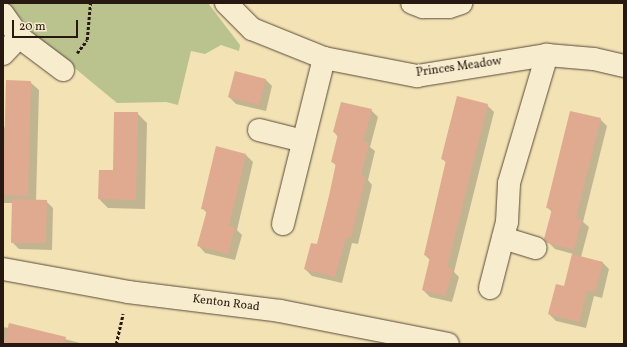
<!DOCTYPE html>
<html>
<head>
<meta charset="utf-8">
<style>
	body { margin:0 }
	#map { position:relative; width:627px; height:347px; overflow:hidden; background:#f2e2b4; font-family:Vollkorn,serif }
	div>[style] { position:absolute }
	.green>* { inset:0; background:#bac38e }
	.shadow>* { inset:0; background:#0003 }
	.building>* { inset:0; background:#e0aa91 }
	.path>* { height:2.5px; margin-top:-1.25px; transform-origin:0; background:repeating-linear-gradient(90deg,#271812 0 3px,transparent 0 5px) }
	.roads { filter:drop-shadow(0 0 1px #5a4a3a) drop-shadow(0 0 1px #5a4a3a) }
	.street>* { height:22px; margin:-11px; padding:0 11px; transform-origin:11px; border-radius:11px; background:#f7ecce }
	.secondary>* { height:22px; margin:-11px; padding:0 11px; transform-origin:11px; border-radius:11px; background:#f7ecce }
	span { translate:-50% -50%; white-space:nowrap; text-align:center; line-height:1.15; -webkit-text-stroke:3px #f7ecce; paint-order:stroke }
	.street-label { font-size:12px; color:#271812 }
	.frame { position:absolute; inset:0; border:4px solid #271812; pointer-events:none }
	.scale { position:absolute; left:12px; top:20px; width:66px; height:18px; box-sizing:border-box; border:2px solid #271812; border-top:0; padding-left:5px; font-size:12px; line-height:14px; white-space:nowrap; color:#271812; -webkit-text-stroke:3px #f7ecce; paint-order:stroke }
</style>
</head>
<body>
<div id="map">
	<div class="green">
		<i style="clip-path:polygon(7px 3px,208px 3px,240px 45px,239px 51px,221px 45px,205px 54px,191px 51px,178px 105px,166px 102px,117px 103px,36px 36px)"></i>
	</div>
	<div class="shadow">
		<i style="clip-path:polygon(265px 79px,272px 86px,266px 111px,236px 104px,229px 97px)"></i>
		<i style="clip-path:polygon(30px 82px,39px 90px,36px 201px,46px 201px,53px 208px,52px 250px,19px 249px,12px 242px,13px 203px,3px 203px,3px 130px)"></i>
		<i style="clip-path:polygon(487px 105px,494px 112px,454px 272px,459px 277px,452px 302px,430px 297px,423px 290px,430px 260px,425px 255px,447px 163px,442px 159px)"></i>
		<i style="clip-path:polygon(371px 110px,378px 117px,370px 147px,375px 151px,368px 180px,372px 185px,358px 244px,352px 243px,342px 283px,312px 276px,305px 269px,317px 245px,337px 166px,332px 162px,338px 137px,334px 132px)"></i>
		<i style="clip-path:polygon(137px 113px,147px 123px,145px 209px,108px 208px,99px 199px,114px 171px)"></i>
		<i style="clip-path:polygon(600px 119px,607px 126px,583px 222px,589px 227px,581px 257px,602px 262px,609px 269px,602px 298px,594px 296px,586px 328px,556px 321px,549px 314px,565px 287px,573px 254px,555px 249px,548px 242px,552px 212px,547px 207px)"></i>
		<i style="clip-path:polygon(217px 147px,246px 155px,253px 162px,237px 230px,242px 235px,235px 260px,205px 253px,199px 246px,207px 213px,202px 208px)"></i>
		<i style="clip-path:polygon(10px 325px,84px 344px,3px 344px,3px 327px,9px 328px)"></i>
	</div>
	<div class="building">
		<i style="clip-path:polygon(235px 71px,266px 79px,259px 105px,228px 97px)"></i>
		<i style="clip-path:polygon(6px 80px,31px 81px,28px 196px,3px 195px)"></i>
		<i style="clip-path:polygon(457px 96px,488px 104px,447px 267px,453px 269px,445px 296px,422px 290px,430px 257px,424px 255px,446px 160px,441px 159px)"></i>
		<i style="clip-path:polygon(341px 102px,372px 109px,363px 142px,369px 143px,361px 176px,366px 177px,351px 238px,346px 237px,335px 277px,304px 269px,311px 243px,317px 244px,329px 196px,336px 163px,331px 162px,338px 134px,333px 132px)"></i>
		<i style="clip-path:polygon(570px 111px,601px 118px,576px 218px,582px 219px,574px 250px,547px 243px,544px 239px,552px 209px,546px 208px)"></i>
		<i style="clip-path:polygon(114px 112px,138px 112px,136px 200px,98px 199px,99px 170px,113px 170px)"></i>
		<i style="clip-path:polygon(216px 146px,246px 154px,229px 226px,235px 227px,228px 254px,197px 246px,207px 210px,201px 209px)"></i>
		<i style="clip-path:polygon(12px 199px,47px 200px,46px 243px,11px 243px)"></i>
		<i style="clip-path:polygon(572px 254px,603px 262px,595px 292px,587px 290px,579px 322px,548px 314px,556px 284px,564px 286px)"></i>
		<i style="clip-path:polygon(9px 323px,66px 337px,65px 344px,4px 344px)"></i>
	</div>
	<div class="path">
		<i style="left:77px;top:53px;width:16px;rotate:-52deg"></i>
		<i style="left:87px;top:40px;width:37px;rotate:-85deg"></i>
		<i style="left:116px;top:344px;width:31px;rotate:-77deg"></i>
	</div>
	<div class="roads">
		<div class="street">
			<i style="left:226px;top:3px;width:37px;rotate:45deg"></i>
			<i style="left:252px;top:29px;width:78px;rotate:21.9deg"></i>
			<i style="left:324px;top:58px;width:95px;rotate:11deg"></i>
			<i style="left:417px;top:76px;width:132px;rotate:-9.2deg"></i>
			<i style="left:547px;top:55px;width:47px;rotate:4.9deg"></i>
			<i style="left:594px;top:59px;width:31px;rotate:13deg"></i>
			<i style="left:412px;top:3px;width:12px;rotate:20deg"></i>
			<i style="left:423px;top:7px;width:26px"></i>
			<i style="left:449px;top:7px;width:13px;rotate:-18deg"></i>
			<i style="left:3px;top:14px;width:28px;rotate:55deg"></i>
			<i style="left:19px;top:37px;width:55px;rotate:36.9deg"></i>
			<i style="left:3px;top:54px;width:23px;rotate:-47deg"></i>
			<i style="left:259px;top:130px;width:45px;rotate:14deg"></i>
			<i style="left:283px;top:224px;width:171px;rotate:-76.1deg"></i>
			<i style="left:503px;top:238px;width:34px;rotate:17deg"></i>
			<i style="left:490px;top:288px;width:68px;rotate:-75.6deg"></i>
			<i style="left:507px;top:222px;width:39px;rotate:-87deg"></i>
			<i style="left:509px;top:183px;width:134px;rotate:-73.5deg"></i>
		</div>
		<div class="secondary">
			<i style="left:3px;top:269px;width:127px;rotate:10.4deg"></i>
			<i style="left:128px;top:292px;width:153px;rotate:7.1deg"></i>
			<i style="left:280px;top:311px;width:171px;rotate:11.1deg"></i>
		</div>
	</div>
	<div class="street-label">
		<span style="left:459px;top:68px;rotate:-8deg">Princes Meadow</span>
		<span style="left:226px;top:304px;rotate:7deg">Kenton Road</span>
	</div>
	<div class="frame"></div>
	<div class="scale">20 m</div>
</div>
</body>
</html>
